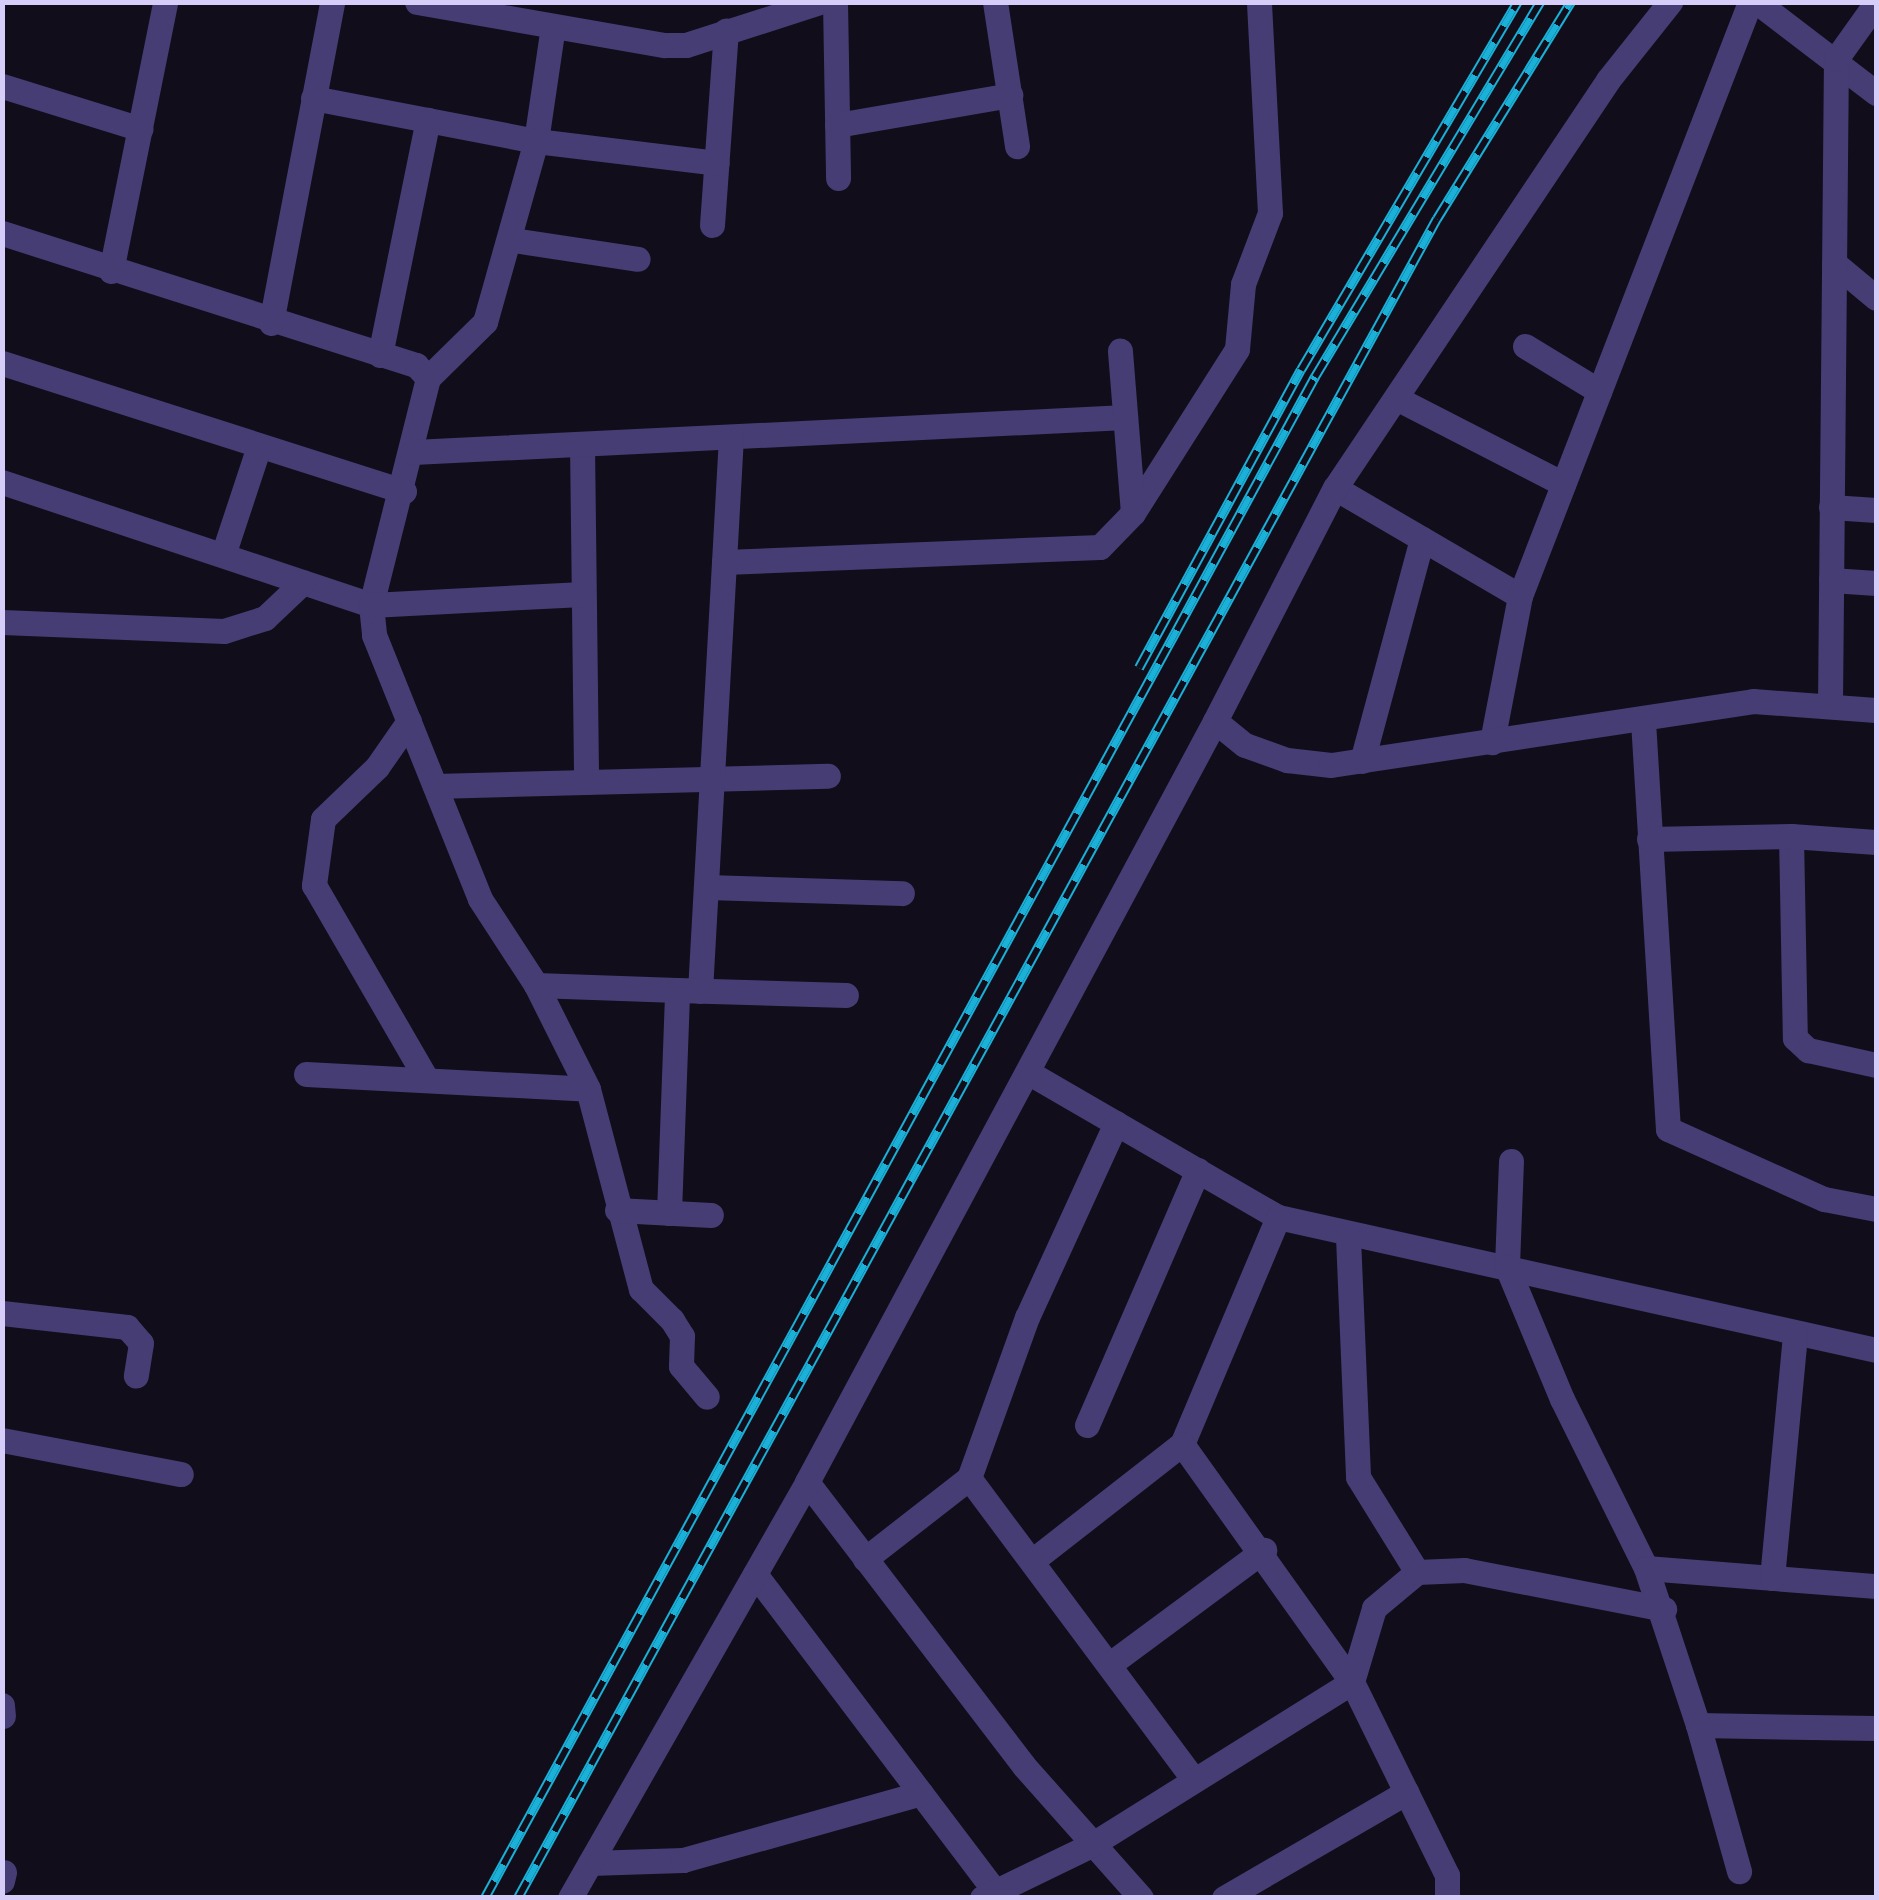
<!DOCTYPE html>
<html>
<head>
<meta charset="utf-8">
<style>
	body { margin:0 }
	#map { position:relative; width:1879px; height:1900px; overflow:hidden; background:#110d1a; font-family:"DM Sans",sans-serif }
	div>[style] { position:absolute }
	.minor>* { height:25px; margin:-12.5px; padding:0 12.5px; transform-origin:12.5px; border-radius:12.5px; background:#453d74 }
	.rail>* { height:10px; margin-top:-5px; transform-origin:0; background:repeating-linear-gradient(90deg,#110d1a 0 19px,#1ab0d7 0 38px); box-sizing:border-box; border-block:2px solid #1ab0d7 }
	span { translate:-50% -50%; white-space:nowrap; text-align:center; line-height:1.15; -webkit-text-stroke:8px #110d1a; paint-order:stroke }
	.frame { position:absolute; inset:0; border:5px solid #d6cdf9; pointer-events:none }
</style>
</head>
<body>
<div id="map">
	<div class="minor">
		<i style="left:417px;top:2px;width:251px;rotate:9.9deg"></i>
		<i style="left:664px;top:45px;width:22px"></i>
		<i style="left:686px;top:45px;width:141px;rotate:-17.8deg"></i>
		<i style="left:835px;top:2px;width:176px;rotate:89deg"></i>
		<i style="left:995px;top:2px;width:146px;rotate:81.3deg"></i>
		<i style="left:1757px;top:2px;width:150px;rotate:37.4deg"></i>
		<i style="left:2px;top:86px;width:145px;rotate:17.2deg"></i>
		<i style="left:313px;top:98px;width:227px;rotate:10.9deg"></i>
		<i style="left:536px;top:141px;width:116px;rotate:-81.6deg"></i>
		<i style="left:837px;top:125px;width:176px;rotate:-9.8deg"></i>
		<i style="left:712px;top:225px;width:195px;rotate:-85.9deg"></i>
		<i style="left:2px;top:233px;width:435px;rotate:17.7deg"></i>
		<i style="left:416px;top:365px;width:18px;rotate:47deg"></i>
		<i style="left:428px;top:378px;width:234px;rotate:104.1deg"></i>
		<i style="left:371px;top:605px;width:30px;rotate:84deg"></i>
		<i style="left:374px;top:635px;width:284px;rotate:68.1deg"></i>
		<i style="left:480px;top:899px;width:103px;rotate:56.9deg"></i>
		<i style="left:536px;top:985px;width:116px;rotate:63.4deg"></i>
		<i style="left:588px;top:1089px;width:207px;rotate:75.2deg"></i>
		<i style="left:641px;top:1289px;width:44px;rotate:45deg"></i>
		<i style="left:672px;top:1320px;width:19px;rotate:58deg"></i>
		<i style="left:682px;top:1336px;width:30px;rotate:92deg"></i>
		<i style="left:681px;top:1366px;width:40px;rotate:50deg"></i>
		<i style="left:513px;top:240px;width:126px;rotate:8.6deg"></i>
		<i style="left:1834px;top:263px;width:55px;rotate:39.8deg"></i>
		<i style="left:111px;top:271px;width:274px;rotate:-78.6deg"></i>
		<i style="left:271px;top:323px;width:327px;rotate:-79.2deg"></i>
		<i style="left:1525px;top:346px;width:87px;rotate:31.3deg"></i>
		<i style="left:380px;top:355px;width:240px;rotate:-78.5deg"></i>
		<i style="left:2px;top:363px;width:422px;rotate:17.7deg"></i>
		<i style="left:428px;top:378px;width:80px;rotate:-44.5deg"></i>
		<i style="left:485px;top:322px;width:188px;rotate:-74.3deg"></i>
		<i style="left:536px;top:141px;width:182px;rotate:6.9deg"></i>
		<i style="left:1396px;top:398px;width:188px;rotate:27.2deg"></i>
		<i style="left:582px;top:444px;width:338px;rotate:89.3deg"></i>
		<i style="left:413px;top:452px;width:713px;rotate:-2.81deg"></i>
		<i style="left:2px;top:482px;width:389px;rotate:18.4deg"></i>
		<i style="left:371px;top:605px;width:212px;rotate:-3deg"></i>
		<i style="left:1335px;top:488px;width:214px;rotate:30.3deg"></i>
		<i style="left:1520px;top:596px;width:149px;rotate:100.9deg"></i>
		<i style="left:1831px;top:507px;width:45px;rotate:3.8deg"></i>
		<i style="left:1133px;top:513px;width:194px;rotate:-57.6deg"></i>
		<i style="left:1237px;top:349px;width:65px;rotate:-84.7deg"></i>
		<i style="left:1243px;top:284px;width:76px;rotate:-69.2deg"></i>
		<i style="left:1270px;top:213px;width:211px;rotate:-93deg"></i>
		<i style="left:223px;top:555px;width:115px;rotate:-71.7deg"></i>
		<i style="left:724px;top:562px;width:376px;rotate:-2.3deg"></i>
		<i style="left:1100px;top:547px;width:47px;rotate:-45.9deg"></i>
		<i style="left:1133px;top:513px;width:163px;rotate:-94.6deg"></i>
		<i style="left:1831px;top:580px;width:45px;rotate:3.8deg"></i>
		<i style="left:1520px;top:596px;width:637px;rotate:-68.83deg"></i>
		<i style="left:2px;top:622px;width:222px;rotate:2.3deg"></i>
		<i style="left:224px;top:631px;width:43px;rotate:-17.6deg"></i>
		<i style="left:265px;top:618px;width:52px;rotate:-43.5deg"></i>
		<i style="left:1830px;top:704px;width:645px;rotate:-89.47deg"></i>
		<i style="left:1836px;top:59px;width:69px;rotate:-54.5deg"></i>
		<i style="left:409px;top:721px;width:56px;rotate:124.8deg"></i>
		<i style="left:377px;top:767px;width:75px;rotate:136.1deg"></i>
		<i style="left:323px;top:819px;width:67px;rotate:97.8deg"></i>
		<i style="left:314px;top:885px;width:225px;rotate:59.9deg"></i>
		<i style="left:1215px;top:721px;width:262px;rotate:-62.8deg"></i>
		<i style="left:1335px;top:488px;width:491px;rotate:-56.2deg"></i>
		<i style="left:1608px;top:80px;width:100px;rotate:-51.5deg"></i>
		<i style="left:1643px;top:721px;width:409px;rotate:86.5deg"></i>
		<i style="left:1668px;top:1129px;width:171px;rotate:24.2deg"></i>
		<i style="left:1824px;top:1199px;width:53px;rotate:10.9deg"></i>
		<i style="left:1362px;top:761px;width:230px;rotate:-74.9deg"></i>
		<i style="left:435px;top:786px;width:393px;rotate:-1.5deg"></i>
		<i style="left:1791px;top:836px;width:202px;rotate:88.9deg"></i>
		<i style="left:1795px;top:1038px;width:18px;rotate:43deg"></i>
		<i style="left:1808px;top:1050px;width:70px;rotate:12.4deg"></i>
		<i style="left:1649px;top:839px;width:142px;rotate:-1.2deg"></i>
		<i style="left:1791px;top:836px;width:85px;rotate:4deg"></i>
		<i style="left:707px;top:887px;width:195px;rotate:1.8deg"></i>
		<i style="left:536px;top:985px;width:141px;rotate:2deg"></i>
		<i style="left:700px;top:991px;width:555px;rotate:-86.8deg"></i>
		<i style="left:306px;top:1074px;width:282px;rotate:3deg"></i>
		<i style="left:1031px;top:1074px;width:285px;rotate:30.1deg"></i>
		<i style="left:1278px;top:1217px;width:613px;rotate:12.54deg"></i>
		<i style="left:1116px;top:1123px;width:213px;rotate:114.6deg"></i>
		<i style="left:1027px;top:1317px;width:171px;rotate:109.8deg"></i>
		<i style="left:969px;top:1478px;width:374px;rotate:53.3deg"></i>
		<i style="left:1511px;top:1161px;width:106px;rotate:92.2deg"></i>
		<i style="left:1507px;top:1267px;width:143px;rotate:67.4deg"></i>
		<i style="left:1562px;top:1399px;width:189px;rotate:63.6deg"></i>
		<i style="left:1646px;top:1568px;width:165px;rotate:71.7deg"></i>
		<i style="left:1698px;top:1725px;width:178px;rotate:1deg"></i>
		<i style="left:617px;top:1210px;width:94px;rotate:3deg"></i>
		<i style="left:669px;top:1213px;width:223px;rotate:-87.9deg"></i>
		<i style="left:677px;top:990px;width:169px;rotate:1.7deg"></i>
		<i style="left:1278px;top:1217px;width:246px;rotate:112.9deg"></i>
		<i style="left:1182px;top:1444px;width:292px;rotate:54.5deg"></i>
		<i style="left:1352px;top:1682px;width:215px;rotate:63.8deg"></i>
		<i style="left:1447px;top:1875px;width:23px;rotate:90deg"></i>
		<i style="left:1348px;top:1237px;width:240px;rotate:87.6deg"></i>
		<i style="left:1358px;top:1477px;width:112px;rotate:58.2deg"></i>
		<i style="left:2px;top:1313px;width:126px;rotate:6.4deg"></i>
		<i style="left:127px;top:1327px;width:21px;rotate:49deg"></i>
		<i style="left:141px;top:1343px;width:33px;rotate:99deg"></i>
		<i style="left:1087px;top:1425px;width:278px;rotate:-66.5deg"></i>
		<i style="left:2px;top:1440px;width:182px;rotate:10.8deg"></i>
		<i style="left:807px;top:1482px;width:357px;rotate:52.6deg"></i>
		<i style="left:1024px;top:1766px;width:176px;rotate:48.4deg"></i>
		<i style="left:865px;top:1559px;width:132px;rotate:-37.9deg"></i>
		<i style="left:1032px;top:1561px;width:190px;rotate:-38deg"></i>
		<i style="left:1646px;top:1568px;width:231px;rotate:4.5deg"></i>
		<i style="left:755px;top:1574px;width:400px;rotate:52.9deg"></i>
		<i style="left:1772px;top:1578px;width:244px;rotate:-84.6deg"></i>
		<i style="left:1110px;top:1664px;width:192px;rotate:-36.5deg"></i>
		<i style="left:2px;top:1705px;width:11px;rotate:85deg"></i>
		<i style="left:1698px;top:1725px;width:152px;rotate:74.3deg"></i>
		<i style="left:590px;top:1863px;width:93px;rotate:-1.8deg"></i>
		<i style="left:683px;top:1860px;width:247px;rotate:-15.7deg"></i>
		<i style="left:2px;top:1881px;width:9px;rotate:-77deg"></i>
		<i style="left:570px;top:1898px;width:479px;rotate:-60.3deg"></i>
		<i style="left:807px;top:1482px;width:863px;rotate:-61.8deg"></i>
		<i style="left:1215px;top:721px;width:38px;rotate:39deg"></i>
		<i style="left:1245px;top:745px;width:45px;rotate:19.7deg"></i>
		<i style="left:1287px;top:760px;width:44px;rotate:6.5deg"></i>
		<i style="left:1331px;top:765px;width:427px;rotate:-8.6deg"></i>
		<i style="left:1753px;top:701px;width:123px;rotate:4.2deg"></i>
		<i style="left:982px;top:1898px;width:121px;rotate:-25.9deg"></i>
		<i style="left:1091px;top:1845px;width:308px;rotate:-32deg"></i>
		<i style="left:1352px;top:1682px;width:77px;rotate:-73.4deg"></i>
		<i style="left:1374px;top:1608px;width:56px;rotate:-39.9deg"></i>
		<i style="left:1417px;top:1572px;width:47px;rotate:-2.4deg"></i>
		<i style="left:1464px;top:1570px;width:204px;rotate:11deg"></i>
		<i style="left:1224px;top:1898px;width:211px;rotate:-30.1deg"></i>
	</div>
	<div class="rail">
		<i style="left:1139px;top:668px;width:339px;rotate:-61.5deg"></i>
		<i style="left:1301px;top:370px;width:427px;rotate:-59.5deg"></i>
		<i style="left:485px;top:1898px;width:1733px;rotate:-61.38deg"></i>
		<i style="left:1315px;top:377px;width:437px;rotate:-59deg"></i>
		<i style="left:518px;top:1898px;width:1914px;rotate:-61.31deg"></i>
		<i style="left:1437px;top:219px;width:255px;rotate:-58.3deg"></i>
	</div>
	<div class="frame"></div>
</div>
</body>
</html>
